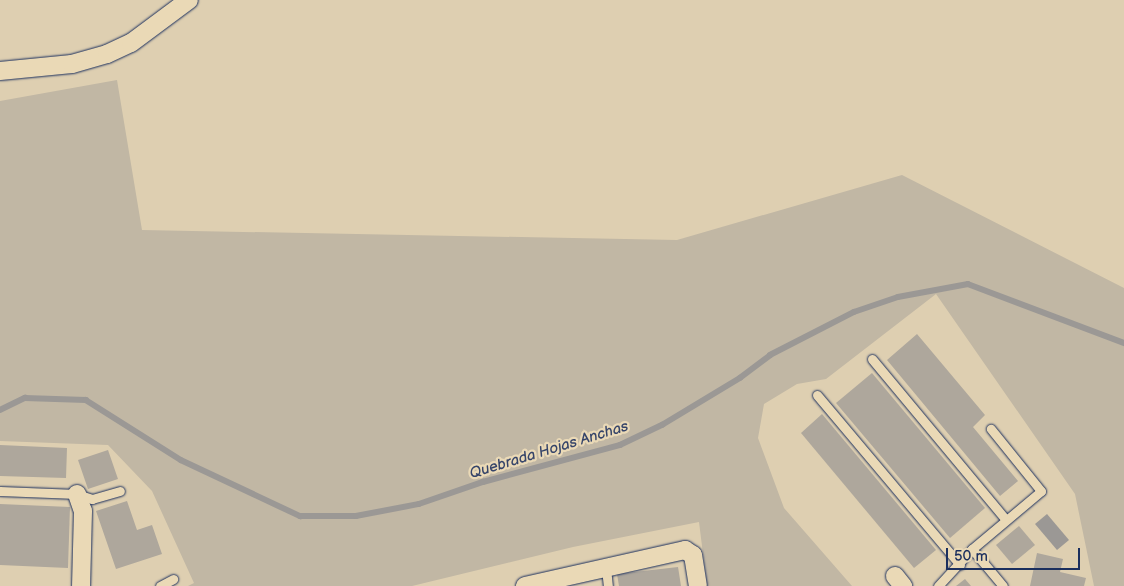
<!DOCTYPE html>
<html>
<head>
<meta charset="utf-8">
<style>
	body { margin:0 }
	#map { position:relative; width:1124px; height:586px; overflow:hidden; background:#decfb1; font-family:"Balsamiq Sans",sans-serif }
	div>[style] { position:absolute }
	.green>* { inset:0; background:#c1b7a4 }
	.water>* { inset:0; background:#9b9895 }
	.stream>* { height:5.5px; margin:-2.75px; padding:0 2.75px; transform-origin:2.75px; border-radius:2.75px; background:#9b9895 }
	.building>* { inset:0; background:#aea79c }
	.roads { filter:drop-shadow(0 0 1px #1b2f5e) drop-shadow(0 0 1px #1b2f5e) }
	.service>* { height:9px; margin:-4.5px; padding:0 4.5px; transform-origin:4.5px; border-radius:4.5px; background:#ead9b6 }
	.minor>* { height:18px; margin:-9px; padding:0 9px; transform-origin:9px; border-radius:9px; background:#ead9b6 }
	span { translate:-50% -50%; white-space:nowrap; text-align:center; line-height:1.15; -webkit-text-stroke:4.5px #ead9b6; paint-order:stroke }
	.water-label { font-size:15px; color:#354469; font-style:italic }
	.scale { position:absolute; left:946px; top:548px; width:134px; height:22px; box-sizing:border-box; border:2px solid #1b2f5e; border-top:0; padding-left:6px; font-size:15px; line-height:18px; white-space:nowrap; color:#1b2f5e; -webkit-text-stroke:4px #ead9b6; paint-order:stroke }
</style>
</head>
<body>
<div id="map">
	<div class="green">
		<i style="clip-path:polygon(117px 80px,142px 230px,677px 240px,902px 175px,1124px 288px,1124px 586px,1094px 586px,1075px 494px,936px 294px,826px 379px,797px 384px,764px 404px,758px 438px,784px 508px,852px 586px,707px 586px,699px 522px,573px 547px,412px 586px,188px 586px,194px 583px,152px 491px,108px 445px,0 441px,0 101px)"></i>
	</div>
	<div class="water">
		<i style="clip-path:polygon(1047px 514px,1069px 540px,1057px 550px,1035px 524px)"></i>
	</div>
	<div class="stream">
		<i style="left:0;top:410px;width:28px;rotate:-26deg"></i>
		<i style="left:25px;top:398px;width:61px;rotate:1.9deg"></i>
		<i style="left:86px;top:400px;width:112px;rotate:32.3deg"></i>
		<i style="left:181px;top:460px;width:132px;rotate:25.2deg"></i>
		<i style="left:300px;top:516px;width:56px"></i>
		<i style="left:356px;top:516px;width:64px;rotate:-10.8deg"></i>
		<i style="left:419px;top:504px;width:68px;rotate:-19deg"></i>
		<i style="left:483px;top:482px;width:142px;rotate:-15.1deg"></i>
		<i style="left:620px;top:445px;width:47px;rotate:-25.5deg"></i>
		<i style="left:662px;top:425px;width:91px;rotate:-31.1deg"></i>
		<i style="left:740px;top:378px;width:38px;rotate:-37deg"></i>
		<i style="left:770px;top:355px;width:94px;rotate:-27.1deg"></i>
		<i style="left:854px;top:312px;width:46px;rotate:-18.8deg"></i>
		<i style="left:898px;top:297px;width:71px;rotate:-10.5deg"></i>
		<i style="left:968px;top:284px;width:167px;rotate:20.7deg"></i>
	</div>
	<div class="building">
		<i style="clip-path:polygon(917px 334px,985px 415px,973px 427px,1018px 481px,1000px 496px,887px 360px)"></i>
		<i style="clip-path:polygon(872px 373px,985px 508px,950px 538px,836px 403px)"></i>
		<i style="clip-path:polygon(822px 414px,936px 550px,914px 568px,801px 433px)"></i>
		<i style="clip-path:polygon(0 445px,67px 448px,66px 478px,0 476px)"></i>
		<i style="clip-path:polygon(108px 450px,118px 479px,88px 489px,78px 460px)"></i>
		<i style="clip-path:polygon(127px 501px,137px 530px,152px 525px,162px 554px,116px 569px,96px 511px)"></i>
		<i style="clip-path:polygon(0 504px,70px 507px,68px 568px,0 565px)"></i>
		<i style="clip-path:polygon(1019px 526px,1035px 545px,1012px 564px,996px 545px)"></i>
		<i style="clip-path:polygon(1037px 553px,1063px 559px,1060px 572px,1086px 578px,1084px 586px,1030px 586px)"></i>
		<i style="clip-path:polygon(678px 567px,681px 586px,619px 586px,617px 574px)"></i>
		<i style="clip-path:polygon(965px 579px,971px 586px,956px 586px)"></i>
	</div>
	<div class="roads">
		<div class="service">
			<i style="left:872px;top:359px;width:209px;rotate:50.2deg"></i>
			<i style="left:817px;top:395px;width:222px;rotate:49.9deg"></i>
			<i style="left:0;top:491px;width:77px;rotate:2.2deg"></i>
			<i style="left:77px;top:494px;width:16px;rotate:18deg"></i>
			<i style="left:92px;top:499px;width:29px;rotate:-16deg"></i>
			<i style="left:972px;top:549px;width:48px;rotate:50deg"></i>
			<i style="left:606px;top:568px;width:18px;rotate:84deg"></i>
			<i style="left:160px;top:586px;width:15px;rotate:-28deg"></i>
			<i style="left:938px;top:586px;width:50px;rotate:-47.4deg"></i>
			<i style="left:972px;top:549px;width:90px;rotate:-40deg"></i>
			<i style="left:1041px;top:491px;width:80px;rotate:-128.9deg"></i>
		</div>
		<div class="minor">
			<i style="left:0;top:71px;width:72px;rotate:-5.6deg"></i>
			<i style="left:72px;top:64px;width:36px;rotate:-16deg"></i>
			<i style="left:107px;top:54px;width:26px;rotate:-25deg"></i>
			<i style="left:131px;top:43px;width:72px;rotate:-36.6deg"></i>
			<i style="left:77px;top:494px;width:18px;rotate:71deg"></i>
			<i style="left:83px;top:511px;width:75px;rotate:91.5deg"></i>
			<i style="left:895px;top:576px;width:13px;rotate:51deg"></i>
			<i style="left:525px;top:586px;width:164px;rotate:-12.7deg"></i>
			<i style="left:685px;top:550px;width:9px;rotate:32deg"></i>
			<i style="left:693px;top:555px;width:31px;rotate:81deg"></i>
		</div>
	</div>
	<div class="water-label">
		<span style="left:549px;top:450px;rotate:-17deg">Quebrada Hojas Anchas</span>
	</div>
	<div class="scale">50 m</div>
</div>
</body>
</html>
